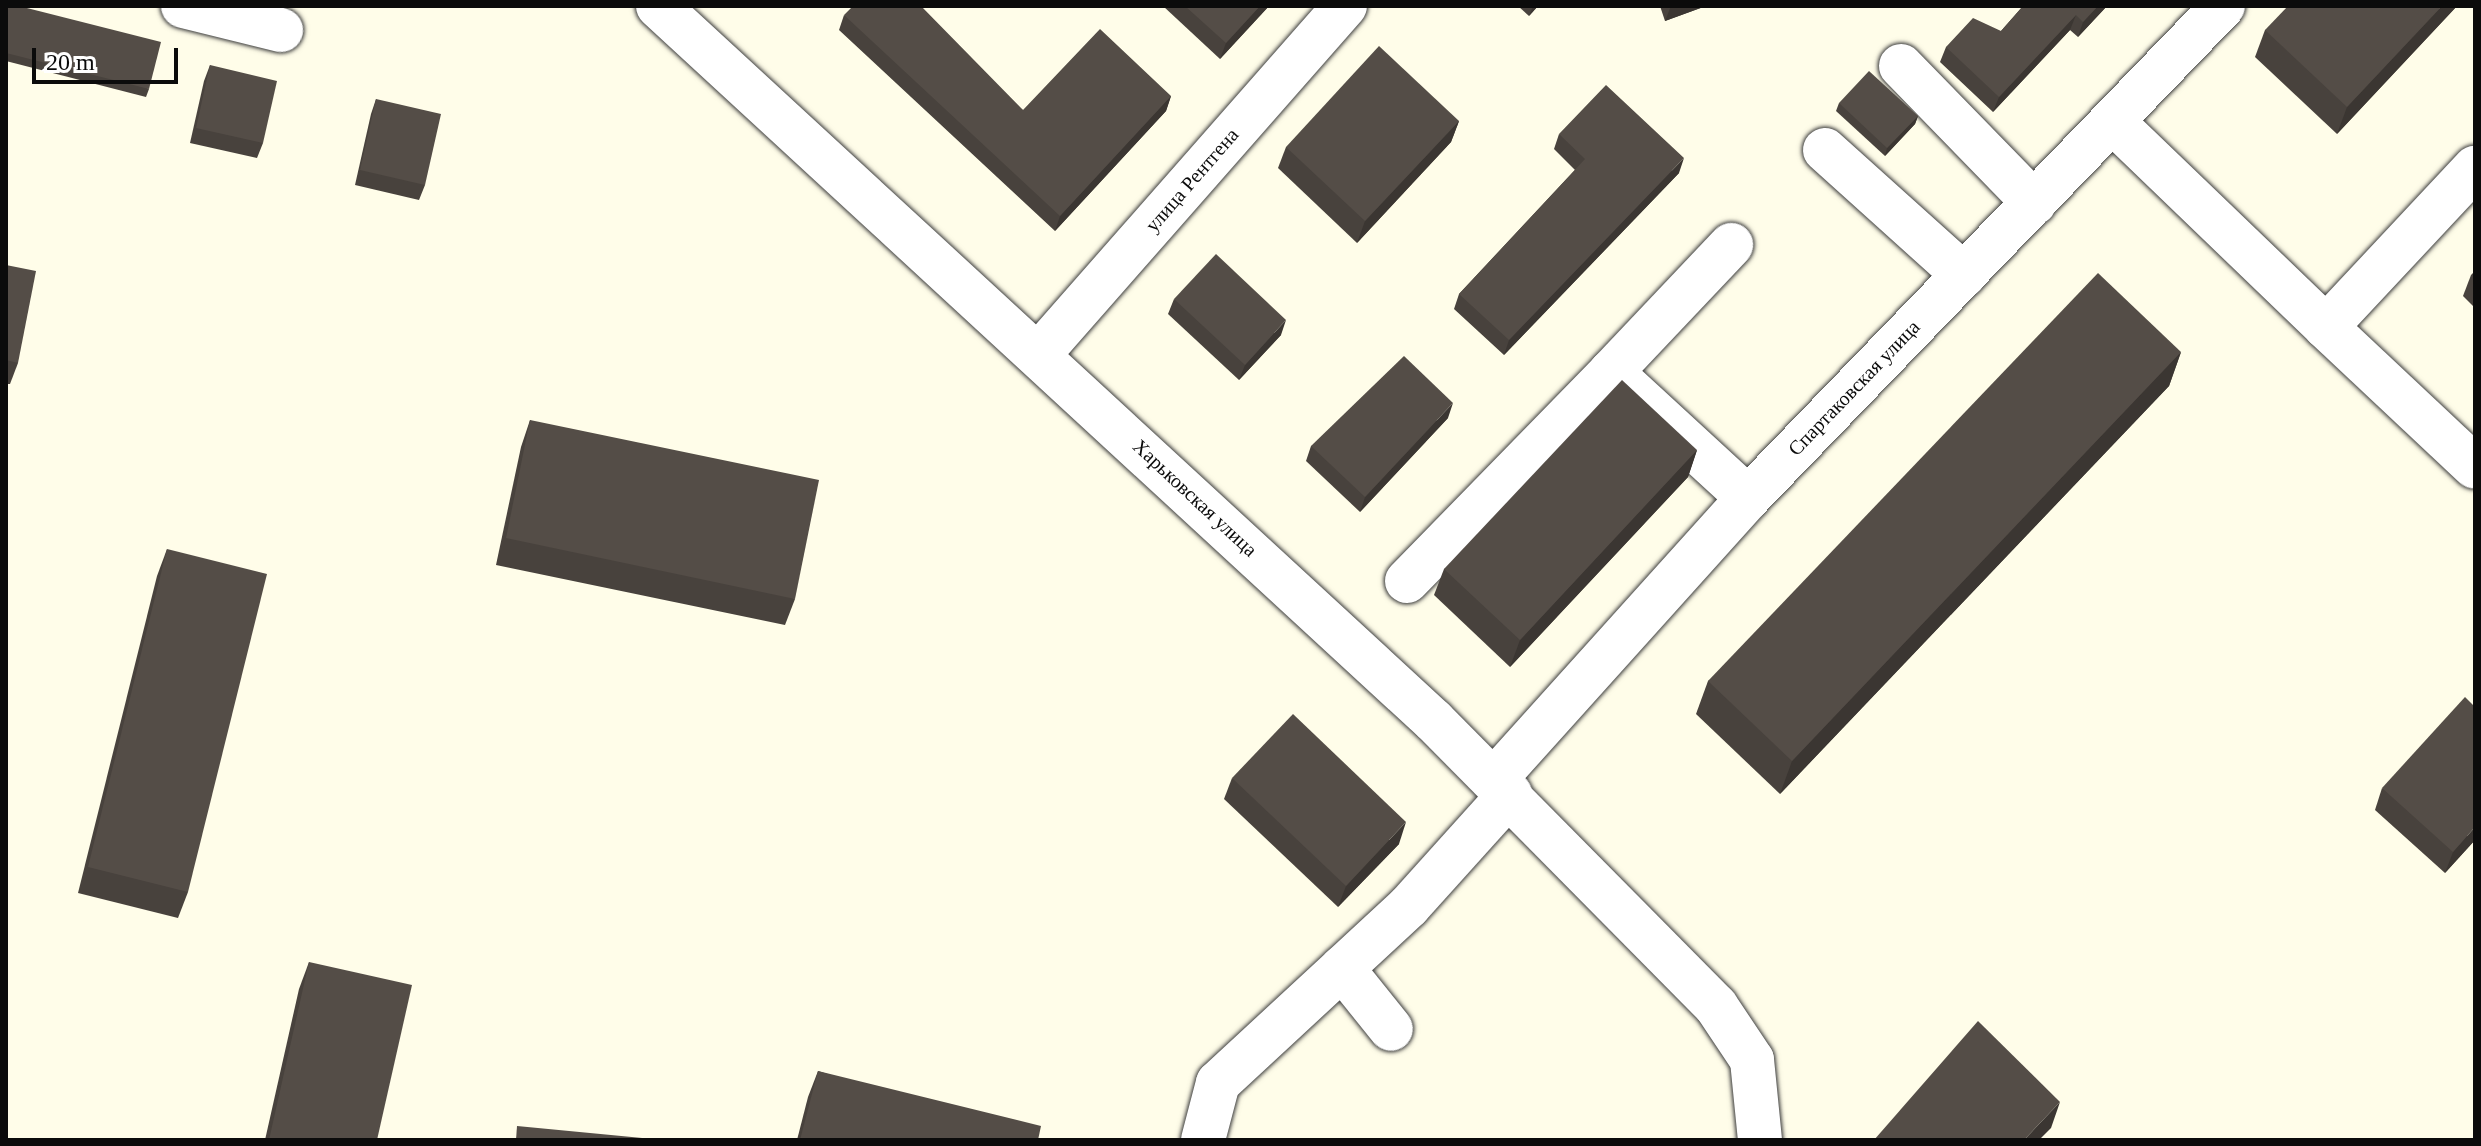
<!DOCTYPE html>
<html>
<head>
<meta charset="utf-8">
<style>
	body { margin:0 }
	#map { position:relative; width:2481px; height:1146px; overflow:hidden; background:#fffde9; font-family:"Times New Roman",serif }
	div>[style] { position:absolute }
	.roads { filter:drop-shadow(0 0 2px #3e3e3e) drop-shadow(0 0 2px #3e3e3e) }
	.minor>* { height:44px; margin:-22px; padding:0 22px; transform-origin:22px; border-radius:22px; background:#fff }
	.wall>* { inset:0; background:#48423d }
	.shaded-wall>* { inset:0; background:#3b3632 }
	.building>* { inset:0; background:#544d47 }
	span { translate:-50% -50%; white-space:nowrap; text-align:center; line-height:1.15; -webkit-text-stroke:8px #fff; paint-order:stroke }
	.street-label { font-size:20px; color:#0b0b0b }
	.frame { position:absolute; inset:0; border:8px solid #0b0b0b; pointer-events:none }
	.scale { position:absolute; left:32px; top:48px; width:146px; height:36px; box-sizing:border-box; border:4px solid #0b0b0b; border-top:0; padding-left:10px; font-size:24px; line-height:28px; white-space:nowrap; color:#0b0b0b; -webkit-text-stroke:6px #fff; paint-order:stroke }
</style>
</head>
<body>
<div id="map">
	<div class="roads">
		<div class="minor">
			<i style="left:183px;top:6px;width:101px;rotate:13.8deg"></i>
			<i style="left:658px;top:6px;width:1055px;rotate:42.66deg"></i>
			<i style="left:1434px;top:721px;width:401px;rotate:45.3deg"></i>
			<i style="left:1716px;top:1006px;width:65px;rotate:56.3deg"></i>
			<i style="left:1752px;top:1060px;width:80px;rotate:84.3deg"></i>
			<i style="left:1901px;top:66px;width:191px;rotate:45.8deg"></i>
			<i style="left:2112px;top:121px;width:297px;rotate:43.9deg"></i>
			<i style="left:2326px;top:327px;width:218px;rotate:-46.9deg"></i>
			<i style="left:1825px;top:150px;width:187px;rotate:42deg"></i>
			<i style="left:2326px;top:327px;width:204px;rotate:43.2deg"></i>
			<i style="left:1040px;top:353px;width:462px;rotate:-48.7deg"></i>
			<i style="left:1611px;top:372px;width:175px;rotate:-46.6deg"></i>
			<i style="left:1407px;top:581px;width:292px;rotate:-45.7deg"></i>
			<i style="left:1611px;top:372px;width:186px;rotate:42.6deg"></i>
			<i style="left:1495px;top:779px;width:378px;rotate:-48deg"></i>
			<i style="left:1748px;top:498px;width:684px;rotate:-46.01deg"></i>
			<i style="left:1342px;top:968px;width:78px;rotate:51.2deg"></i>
			<i style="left:1203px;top:1140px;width:59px;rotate:-75.3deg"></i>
			<i style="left:1218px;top:1083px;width:260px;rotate:-42.8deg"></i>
			<i style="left:1409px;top:906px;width:151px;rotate:-48deg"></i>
		</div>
	</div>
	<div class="wall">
		<i style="clip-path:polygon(6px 6px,149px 89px,146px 97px,6px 61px)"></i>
		<i style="clip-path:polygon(1163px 6px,1269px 6px,1220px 59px)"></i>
		<i style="clip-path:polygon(1518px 6px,1538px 6px,1529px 16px)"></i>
		<i style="clip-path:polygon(1660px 6px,1706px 6px,1665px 21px)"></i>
		<i style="clip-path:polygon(2023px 6px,2107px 6px,2078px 37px,2070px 30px,1993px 112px,1940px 62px,1946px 47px,2001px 31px)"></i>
		<i style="clip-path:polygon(2457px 6px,2337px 134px,2255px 57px,2265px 30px)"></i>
		<i style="clip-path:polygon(844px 15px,1023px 110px,1171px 96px,1166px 111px,1055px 231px,839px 30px)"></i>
		<i style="clip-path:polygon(210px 65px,263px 143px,257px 158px,190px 143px,204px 81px)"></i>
		<i style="clip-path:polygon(376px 99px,425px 185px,419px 200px,355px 185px,371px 114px)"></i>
		<i style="clip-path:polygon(1839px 103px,1918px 116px,1915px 124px,1885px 156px,1836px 111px)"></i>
		<i style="clip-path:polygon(1459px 121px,1451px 142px,1357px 243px,1278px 168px,1286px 147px)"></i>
		<i style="clip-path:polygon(1559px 134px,1679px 173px,1504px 355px,1454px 309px,1459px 294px,1575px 170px,1554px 149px)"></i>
		<i style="clip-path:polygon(6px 265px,18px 363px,10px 384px,6px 384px)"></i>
		<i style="clip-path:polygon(2475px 271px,2475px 308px,2463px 296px,2471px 275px)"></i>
		<i style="clip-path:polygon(1174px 299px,1281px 335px,1239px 380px,1168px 314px)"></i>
		<i style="clip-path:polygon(2181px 352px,2169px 386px,1780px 794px,1696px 714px,1708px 681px)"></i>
		<i style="clip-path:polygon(1448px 418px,1360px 512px,1306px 461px,1311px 446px)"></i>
		<i style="clip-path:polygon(530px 420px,795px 599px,785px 625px,496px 565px,521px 447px)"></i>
		<i style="clip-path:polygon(1697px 450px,1688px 477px,1510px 667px,1434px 595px,1444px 569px)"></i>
		<i style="clip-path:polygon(167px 549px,188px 892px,178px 918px,78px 893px,157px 576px)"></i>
		<i style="clip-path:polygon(1232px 778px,1399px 844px,1338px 907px,1224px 799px)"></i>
		<i style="clip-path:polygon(2382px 788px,2475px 840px,2445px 873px,2375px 810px)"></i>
		<i style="clip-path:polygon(309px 962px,377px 1140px,265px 1140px,299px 989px)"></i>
		<i style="clip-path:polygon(818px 1071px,1038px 1140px,797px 1140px,808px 1097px)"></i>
	</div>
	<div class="shaded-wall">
		<i style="clip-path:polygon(1260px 6px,1269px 6px,1220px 59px,1226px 43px)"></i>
		<i style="clip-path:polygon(1533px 6px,1538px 6px,1529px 16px)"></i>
		<i style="clip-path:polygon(1671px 6px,1706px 6px,1665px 21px)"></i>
		<i style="clip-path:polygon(2098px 6px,2107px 6px,2078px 37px,2083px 22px)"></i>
		<i style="clip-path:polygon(2442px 6px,2457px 6px,2337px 134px,2347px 107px)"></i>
		<i style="clip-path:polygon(2076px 15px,2070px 30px,1993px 112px,1999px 97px)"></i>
		<i style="clip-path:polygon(1171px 96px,1166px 111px,1055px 231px,1060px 216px)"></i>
		<i style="clip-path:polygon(1918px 116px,1915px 124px,1885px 156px,1887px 148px)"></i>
		<i style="clip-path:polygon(1459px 121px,1451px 142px,1357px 243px,1365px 221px)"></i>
		<i style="clip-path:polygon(1684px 158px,1679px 173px,1504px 355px,1509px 340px)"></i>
		<i style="clip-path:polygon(1286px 320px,1281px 335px,1239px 380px,1245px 365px)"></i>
		<i style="clip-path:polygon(2181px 352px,2169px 386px,1780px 794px,1792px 761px)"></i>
		<i style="clip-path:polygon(1453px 403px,1448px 418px,1360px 512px,1365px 497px)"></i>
		<i style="clip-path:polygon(1697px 450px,1688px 477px,1510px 667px,1520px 640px)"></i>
		<i style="clip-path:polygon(1406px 822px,1399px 844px,1338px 907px,1346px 886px)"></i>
		<i style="clip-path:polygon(2475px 827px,2475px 840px,2445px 873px,2453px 852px)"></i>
		<i style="clip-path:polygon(2060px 1102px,2051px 1128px,2039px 1140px,2024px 1140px)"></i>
	</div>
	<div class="building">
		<i style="clip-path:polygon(6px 6px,19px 6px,161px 42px,149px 89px,6px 53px)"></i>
		<i style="clip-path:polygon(853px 6px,921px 6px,1023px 110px,1100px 29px,1171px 96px,1060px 216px,844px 15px)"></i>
		<i style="clip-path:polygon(1185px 6px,1260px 6px,1226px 43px)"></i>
		<i style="clip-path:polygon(2023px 6px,2098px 6px,2083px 22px,2076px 15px,1999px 97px,1946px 47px,1973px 18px,2001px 31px)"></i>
		<i style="clip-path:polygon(2288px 6px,2442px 6px,2347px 107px,2265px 30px)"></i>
		<i style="clip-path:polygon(1379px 46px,1459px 121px,1365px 221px,1286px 147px)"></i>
		<i style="clip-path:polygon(210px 65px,277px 81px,263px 143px,196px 128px)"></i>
		<i style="clip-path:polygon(1869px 71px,1918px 116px,1887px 148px,1839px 103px)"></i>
		<i style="clip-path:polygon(1606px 85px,1684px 158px,1509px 340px,1459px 294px,1585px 159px,1559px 134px)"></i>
		<i style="clip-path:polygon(376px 99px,441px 114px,425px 185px,360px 170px)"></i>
		<i style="clip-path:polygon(1216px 254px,1286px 320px,1245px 365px,1174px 299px)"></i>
		<i style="clip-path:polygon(6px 265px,36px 271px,18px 363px,6px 360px)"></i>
		<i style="clip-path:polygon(2098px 273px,2181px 352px,1792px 761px,1708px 681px)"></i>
		<i style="clip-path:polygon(1404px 356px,1453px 403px,1365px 497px,1311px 446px)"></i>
		<i style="clip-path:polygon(1622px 380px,1697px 450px,1520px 640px,1444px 569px)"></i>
		<i style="clip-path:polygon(530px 420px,819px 480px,795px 599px,506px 538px)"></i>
		<i style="clip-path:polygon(167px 549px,267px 574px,188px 892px,88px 867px)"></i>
		<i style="clip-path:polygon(2465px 697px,2475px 707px,2475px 827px,2453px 852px,2382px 788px)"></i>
		<i style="clip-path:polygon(1293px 714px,1406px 822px,1346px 886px,1232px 778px)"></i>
		<i style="clip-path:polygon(309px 962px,412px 985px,377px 1140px,269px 1140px)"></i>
		<i style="clip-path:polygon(1978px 1021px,2060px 1102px,2024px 1140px,1874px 1140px)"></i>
		<i style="clip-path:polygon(818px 1071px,1041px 1126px,1038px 1140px,800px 1140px)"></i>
		<i style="clip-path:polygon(517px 1126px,663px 1140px,516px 1140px)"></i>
	</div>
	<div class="street-label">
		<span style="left:1192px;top:180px;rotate:-49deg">улица Рентгена</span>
		<span style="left:1854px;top:388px;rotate:-46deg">Спартаковская улица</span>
		<span style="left:1195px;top:498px;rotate:43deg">Харьковская улица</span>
	</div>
	<div class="frame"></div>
	<div class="scale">20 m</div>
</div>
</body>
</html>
